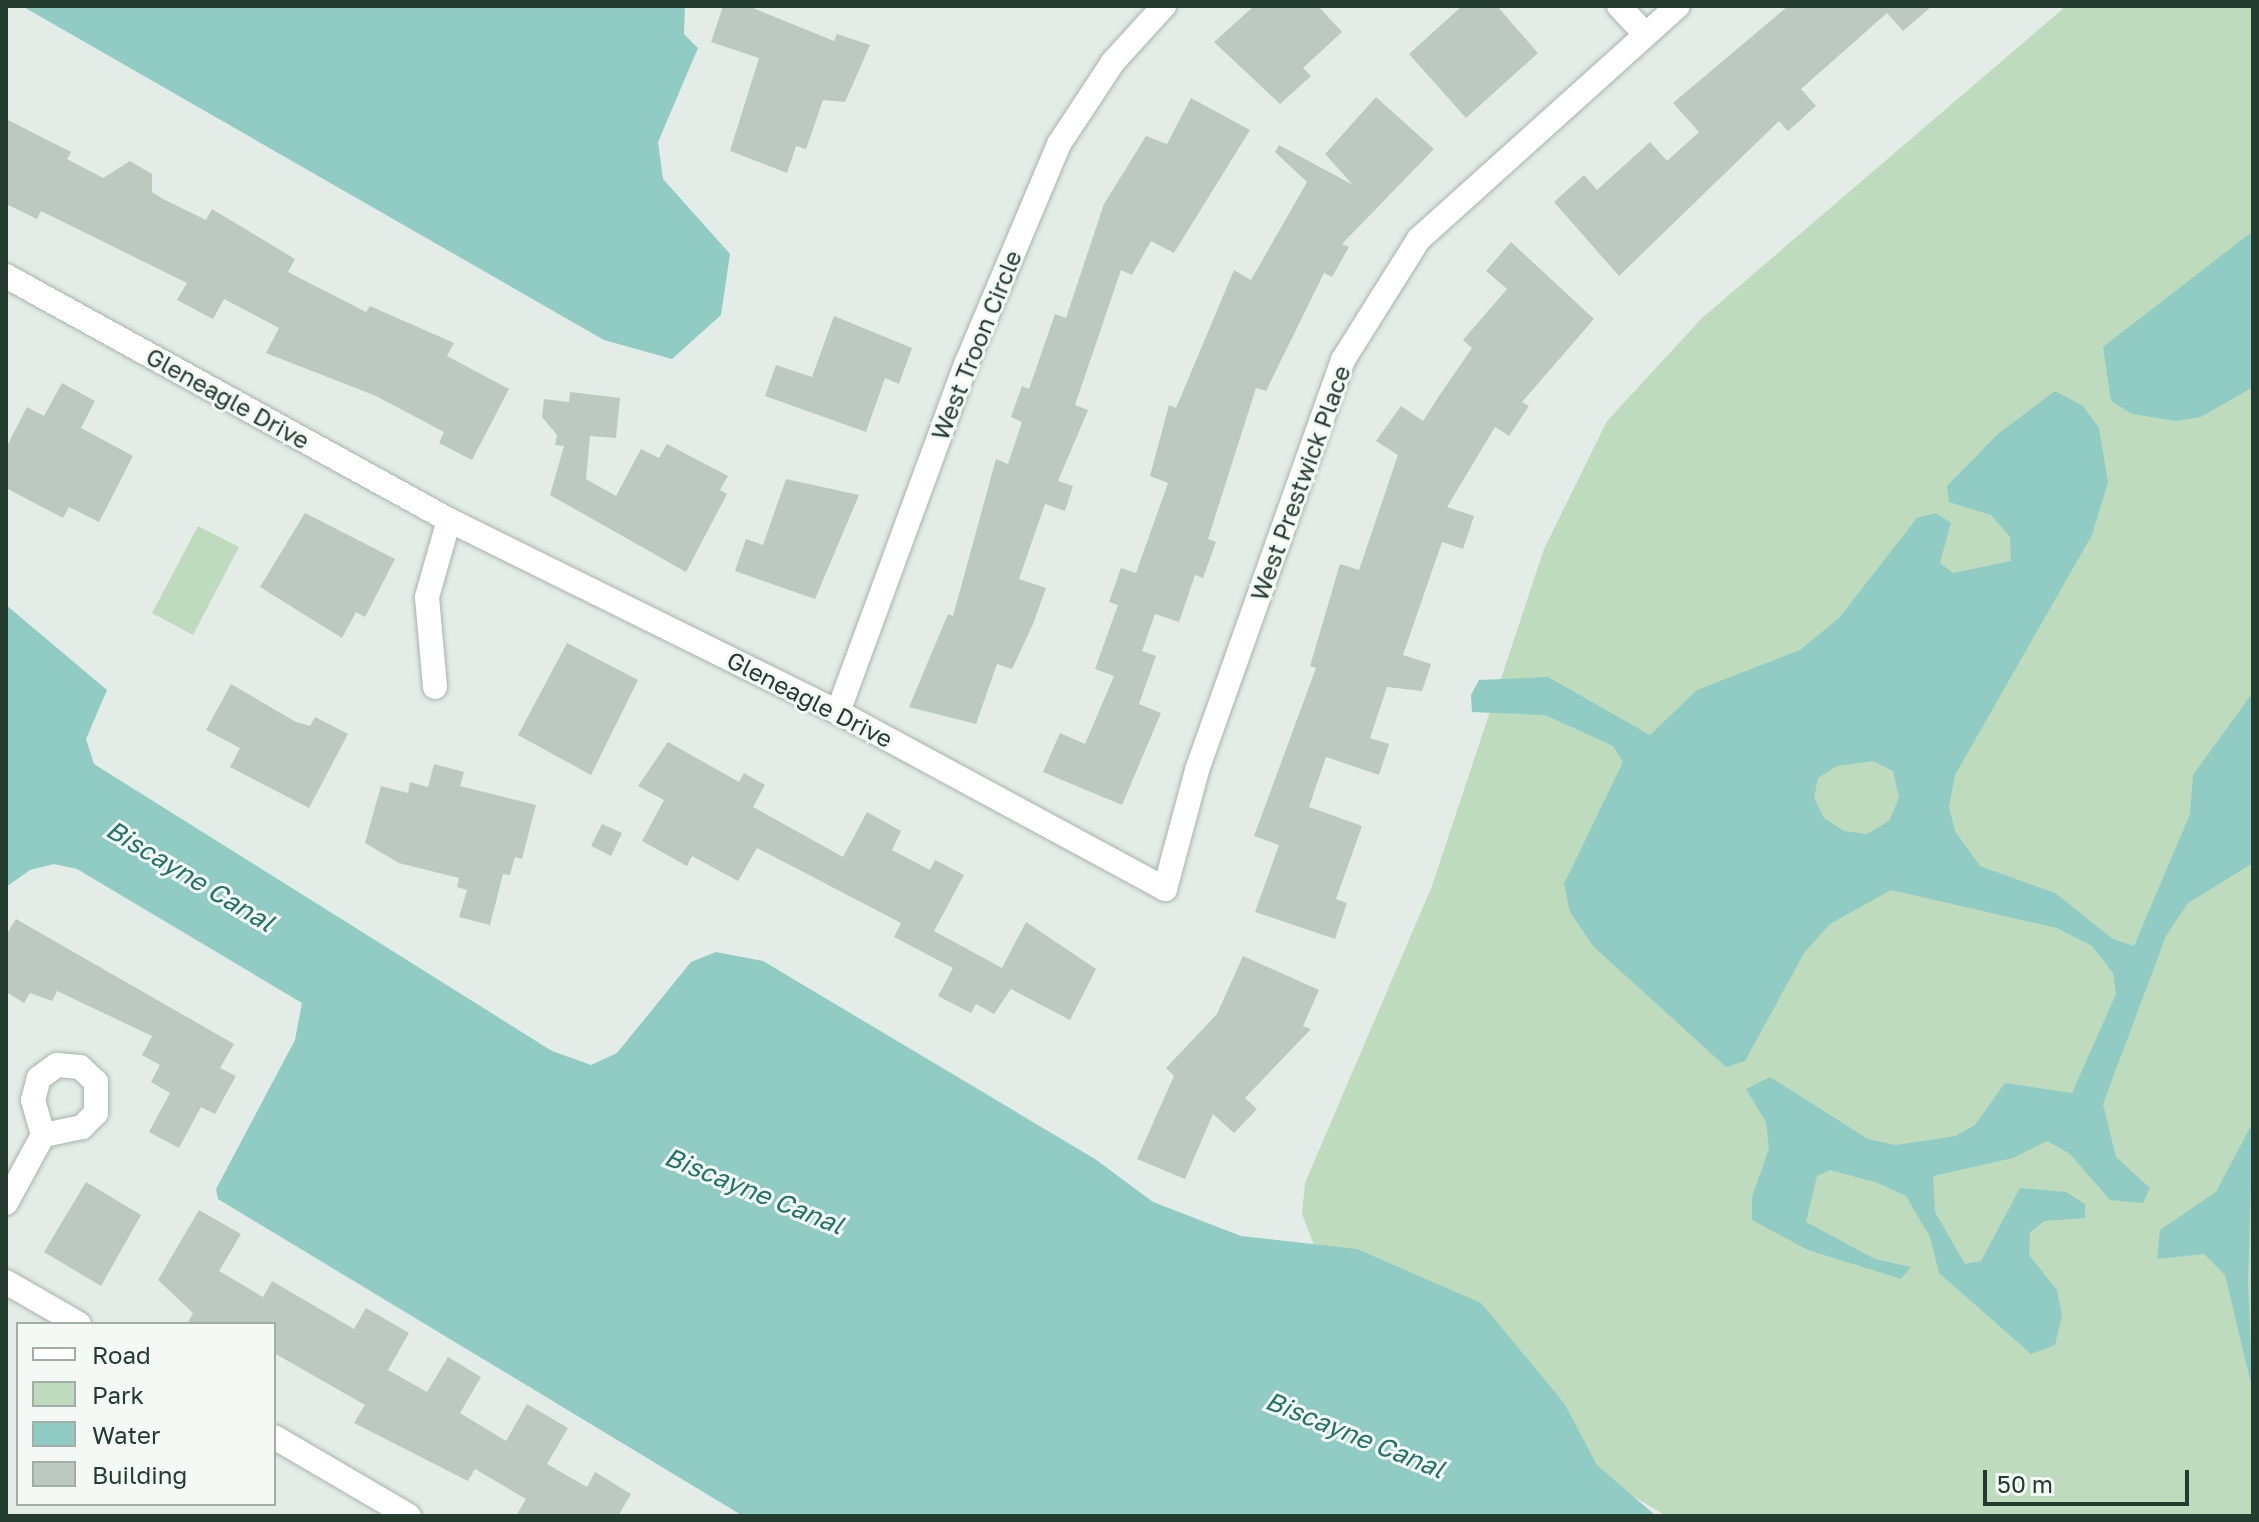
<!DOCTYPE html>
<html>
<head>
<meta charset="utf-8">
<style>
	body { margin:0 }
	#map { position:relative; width:2259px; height:1522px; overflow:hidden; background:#e3ece6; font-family:"Golos Text",sans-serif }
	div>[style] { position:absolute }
	.green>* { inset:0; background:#bfdbbe }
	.water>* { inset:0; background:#90ccc4 }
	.building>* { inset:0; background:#bcc9c1 }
	.roads { filter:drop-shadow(0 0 2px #a6b4ab) drop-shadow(0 0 2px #a6b4ab) }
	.minor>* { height:24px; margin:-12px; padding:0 12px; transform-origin:12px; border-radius:12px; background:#fff }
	span { translate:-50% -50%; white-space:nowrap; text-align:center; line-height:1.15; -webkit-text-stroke:6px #f4f9f5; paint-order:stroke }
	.street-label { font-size:24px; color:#243c2f }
	.water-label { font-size:26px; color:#237369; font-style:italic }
	.frame { position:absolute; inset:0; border:8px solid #243c2f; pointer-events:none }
	.legend { position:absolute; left:16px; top:1322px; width:260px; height:184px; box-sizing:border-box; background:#f4f9f5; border:2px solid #a1ada6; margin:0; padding:10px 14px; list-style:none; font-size:24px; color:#243c2f }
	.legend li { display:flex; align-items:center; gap:16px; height:40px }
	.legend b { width:40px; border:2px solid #a1ada6 }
	.scale { position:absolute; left:1983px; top:1470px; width:206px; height:36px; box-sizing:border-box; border:4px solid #243c2f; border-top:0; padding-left:10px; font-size:24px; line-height:28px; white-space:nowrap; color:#243c2f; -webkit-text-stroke:6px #f4f9f5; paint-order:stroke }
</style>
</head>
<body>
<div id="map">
	<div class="green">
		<i style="clip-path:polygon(2066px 6px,2253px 6px,2253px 1516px,1666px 1516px,1559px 1451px,1323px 1268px,1302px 1214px,1305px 1183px,1432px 886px,1544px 549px,1607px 421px,1702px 318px)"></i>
		<i style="clip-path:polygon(198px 526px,239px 547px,193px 635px,152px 613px)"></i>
	</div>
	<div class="water">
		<i style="clip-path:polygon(22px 6px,685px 6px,684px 34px,698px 48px,658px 142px,663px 179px,730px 254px,721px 315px,672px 359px,604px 340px)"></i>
		<i style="clip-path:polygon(2253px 231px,2253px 387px,2201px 417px,2176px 421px,2132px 414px,2111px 401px,2103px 347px)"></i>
		<i style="clip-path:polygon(evenodd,2055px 391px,2083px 406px,2099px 428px,2108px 482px,2092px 535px,1955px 775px,1949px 807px,1955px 831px,1980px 866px,2055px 893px,2113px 939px,2134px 946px,2190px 814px,2193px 775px,2253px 692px,2253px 863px,2188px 903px,2166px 936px,2103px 1104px,2116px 1157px,2150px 1188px,2143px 1203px,2110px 1200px,2070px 1154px,2047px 1141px,2013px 1158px,1933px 1176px,1935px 1212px,1965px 1264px,1981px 1261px,2020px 1188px,2066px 1192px,2085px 1204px,2085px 1218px,2045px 1221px,2030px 1232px,2029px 1255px,2057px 1290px,2062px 1315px,2055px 1345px,2031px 1354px,1939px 1273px,1930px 1237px,1906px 1196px,1878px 1183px,1830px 1170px,1817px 1176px,1806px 1222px,1875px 1259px,1911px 1267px,1901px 1279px,1808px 1250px,1752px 1220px,1752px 1197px,1769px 1148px,1766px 1122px,1746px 1089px,1770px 1077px,1868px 1139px,1896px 1145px,1956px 1136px,1975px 1125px,2005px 1083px,2072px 1093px,2116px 994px,2113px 973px,2092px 946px,2057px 928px,1891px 890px,1830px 924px,1804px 953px,1745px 1061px,1726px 1067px,1593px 946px,1570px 912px,1564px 884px,1623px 762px,1613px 746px,1545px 715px,1472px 712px,1471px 695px,1479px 680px,1548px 677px,1650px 735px,1697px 690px,1800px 650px,1839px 618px,1917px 518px,1936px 513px,1951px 523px,1940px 563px,1953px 573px,2011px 561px,2010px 537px,1991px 515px,1949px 502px,1947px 486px,1998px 434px,2055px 391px,1873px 761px,1893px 771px,1899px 798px,1889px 821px,1867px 834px,1844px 831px,1824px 818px,1814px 798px,1818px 778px,1837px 766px,1873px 761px)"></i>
		<i style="clip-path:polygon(6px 605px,107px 690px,86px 739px,94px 764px,552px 1051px,591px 1065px,617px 1053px,691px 962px,716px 952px,763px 961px,1095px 1159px,1153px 1202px,1241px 1236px,1357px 1249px,1481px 1303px,1564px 1403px,1597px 1465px,1656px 1516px,743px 1516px,218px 1199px,216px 1189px,295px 1040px,302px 1003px,77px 869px,54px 864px,30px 870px,6px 887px)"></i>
		<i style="clip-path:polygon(2253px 1122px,2248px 1282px,2253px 1392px,2225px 1275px,2204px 1254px,2157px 1259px,2160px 1230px,2216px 1192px)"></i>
	</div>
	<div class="building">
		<i style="clip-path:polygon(723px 6px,748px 6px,834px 41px,837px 34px,870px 45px,845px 102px,823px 100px,806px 149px,796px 146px,787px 173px,730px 151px,759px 58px,711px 42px)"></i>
		<i style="clip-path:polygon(1254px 6px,1318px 6px,1342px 32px,1303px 68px,1311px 76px,1280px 104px,1214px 42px)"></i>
		<i style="clip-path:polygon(1462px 6px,1497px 6px,1538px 53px,1466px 118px,1409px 54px)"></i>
		<i style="clip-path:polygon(1788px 6px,1932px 6px,1903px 31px,1887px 13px,1801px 89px,1816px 106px,1788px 131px,1779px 121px,1619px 276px,1554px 202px,1584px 175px,1597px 190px,1650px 142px,1667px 161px,1699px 132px,1673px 103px)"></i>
		<i style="clip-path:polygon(1376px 97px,1434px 149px,1342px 244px,1349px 247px,1332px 277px,1324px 273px,1266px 391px,1256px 388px,1208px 539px,1216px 542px,1203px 578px,1195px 575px,1179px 622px,1155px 614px,1142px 651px,1156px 656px,1139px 704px,1161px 713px,1122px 805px,1043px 772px,1060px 733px,1085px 744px,1114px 676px,1095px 669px,1118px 605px,1109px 602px,1121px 568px,1136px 573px,1168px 483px,1150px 476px,1169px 405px,1176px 408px,1234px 270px,1251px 280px,1307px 182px,1275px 152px,1279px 145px,1353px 185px,1325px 154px)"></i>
		<i style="clip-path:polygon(1191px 98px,1250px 130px,1174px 253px,1151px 241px,1132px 275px,1121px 270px,1075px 405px,1088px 410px,1058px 481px,1073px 486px,1065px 511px,1045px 504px,1019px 579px,1046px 588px,1033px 624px,1012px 669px,997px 664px,976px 724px,909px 707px,948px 614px,953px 616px,996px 459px,1008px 464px,1022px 422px,1011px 417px,1022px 386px,1029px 389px,1055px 314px,1066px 318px,1104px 204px,1146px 136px,1167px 144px)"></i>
		<i style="clip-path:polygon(6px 119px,71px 152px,67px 159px,103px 178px,130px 161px,152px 174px,152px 192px,163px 199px,206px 220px,212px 209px,295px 259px,288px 272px,366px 312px,370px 306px,454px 343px,447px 356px,509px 389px,472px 460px,439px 443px,444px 432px,376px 396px,266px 353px,279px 328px,224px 299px,213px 319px,177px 300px,187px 283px,41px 211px,37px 219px,6px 204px)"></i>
		<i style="clip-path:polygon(1511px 242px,1594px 319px,1522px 402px,1529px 406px,1509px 436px,1495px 427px,1447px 507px,1474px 516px,1463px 549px,1442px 542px,1403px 655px,1431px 664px,1422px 691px,1387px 687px,1370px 738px,1389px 744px,1379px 775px,1326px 757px,1309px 807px,1362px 826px,1336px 899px,1347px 903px,1335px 939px,1255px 912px,1279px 845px,1254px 836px,1316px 668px,1310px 666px,1340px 564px,1359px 570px,1398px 455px,1376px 441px,1401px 406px,1423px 421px,1439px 396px,1472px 348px,1463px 340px,1507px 289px,1486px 271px)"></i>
		<i style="clip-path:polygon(834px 316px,912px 348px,899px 384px,885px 378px,866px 432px,765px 396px,776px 365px,812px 377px)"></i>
		<i style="clip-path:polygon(62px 383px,95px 401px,81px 428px,133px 456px,99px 522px,69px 507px,63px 518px,6px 488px,6px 448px,27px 407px,44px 416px)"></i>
		<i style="clip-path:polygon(570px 392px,620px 398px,616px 438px,590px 436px,586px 479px,616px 496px,641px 449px,659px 458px,667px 444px,728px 476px,720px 490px,727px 494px,686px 572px,550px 495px,564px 446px,555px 445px,557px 435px,542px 417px,544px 399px,569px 402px)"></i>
		<i style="clip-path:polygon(786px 479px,859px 495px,815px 599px,735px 571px,746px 539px,763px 545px)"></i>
		<i style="clip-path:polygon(305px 513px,395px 559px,365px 617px,356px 612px,342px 638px,260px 587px)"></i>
		<i style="clip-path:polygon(567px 643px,638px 680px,591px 775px,518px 735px)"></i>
		<i style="clip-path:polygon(231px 684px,296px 722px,310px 726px,315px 717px,348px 734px,309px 808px,230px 767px,240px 748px,206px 730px)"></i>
		<i style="clip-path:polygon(668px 742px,739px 782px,744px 773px,765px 785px,753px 807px,843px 857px,867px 812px,901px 831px,892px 850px,930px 870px,935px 860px,964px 875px,934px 931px,1002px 968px,1026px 922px,1096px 969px,1070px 1020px,1011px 989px,994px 1014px,976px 1004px,971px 1013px,938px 996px,953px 968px,894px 937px,901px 923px,757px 848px,738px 881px,692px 856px,687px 866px,642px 841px,664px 800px,638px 786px)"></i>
		<i style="clip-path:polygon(434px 764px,464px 772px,460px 786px,536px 805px,522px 859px,515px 857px,510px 875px,503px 874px,490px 925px,459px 917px,467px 890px,457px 887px,459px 878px,399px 863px,365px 843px,381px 786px,408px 793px,410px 782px,428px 787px)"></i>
		<i style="clip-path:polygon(602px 824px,622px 833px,611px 856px,591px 846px)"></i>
		<i style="clip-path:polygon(16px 919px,234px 1044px,220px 1068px,236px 1076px,215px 1114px,201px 1107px,179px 1148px,149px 1132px,170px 1093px,151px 1082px,160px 1065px,142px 1055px,152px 1036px,57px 991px,52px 1001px,30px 993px,24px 1003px,6px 992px,6px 935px)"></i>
		<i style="clip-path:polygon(1243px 956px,1319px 990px,1303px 1026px,1311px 1029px,1245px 1098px,1257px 1109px,1234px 1133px,1213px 1114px,1185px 1179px,1137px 1159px,1174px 1076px,1166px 1068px,1217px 1014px)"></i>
		<i style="clip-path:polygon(86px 1182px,141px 1215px,101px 1286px,44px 1252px)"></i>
		<i style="clip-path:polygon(199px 1210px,241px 1234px,219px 1271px,263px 1297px,272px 1281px,354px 1329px,366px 1308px,409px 1333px,388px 1370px,427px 1392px,448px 1357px,481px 1377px,460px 1413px,506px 1441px,527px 1404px,568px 1428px,547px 1464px,587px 1487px,595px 1472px,631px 1494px,618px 1516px,516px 1516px,526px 1499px,475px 1469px,468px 1481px,354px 1423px,365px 1405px,274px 1353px,274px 1324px,187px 1324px,193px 1313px,158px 1280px)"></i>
	</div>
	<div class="roads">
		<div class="minor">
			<i style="left:1619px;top:6px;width:38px;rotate:47deg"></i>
			<i style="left:6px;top:276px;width:506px;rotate:28.85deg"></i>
			<i style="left:449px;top:520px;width:434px;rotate:26.3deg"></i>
			<i style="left:838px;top:712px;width:372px;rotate:28.4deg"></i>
			<i style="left:1165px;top:889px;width:123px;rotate:-74.9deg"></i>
			<i style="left:1197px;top:770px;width:435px;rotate:-70.4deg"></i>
			<i style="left:1343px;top:360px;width:143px;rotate:-57.9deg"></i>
			<i style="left:1419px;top:239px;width:348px;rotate:-42deg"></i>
			<i style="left:435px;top:687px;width:90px;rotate:-95.1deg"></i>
			<i style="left:427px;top:597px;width:80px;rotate:-74.1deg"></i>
			<i style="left:838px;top:712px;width:373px;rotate:-69.8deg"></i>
			<i style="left:967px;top:362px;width:237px;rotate:-67.1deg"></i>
			<i style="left:1059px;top:144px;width:98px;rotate:-56.6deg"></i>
			<i style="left:1113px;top:62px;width:76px;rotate:-47.7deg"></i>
			<i style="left:6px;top:1203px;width:77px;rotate:-61.4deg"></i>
			<i style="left:43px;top:1135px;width:36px;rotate:-106deg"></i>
			<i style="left:33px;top:1100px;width:23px;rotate:-75deg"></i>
			<i style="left:39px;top:1078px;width:22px;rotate:-36deg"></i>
			<i style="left:57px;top:1065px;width:23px;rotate:5deg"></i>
			<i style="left:80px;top:1067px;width:22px;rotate:43deg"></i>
			<i style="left:96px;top:1082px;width:31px;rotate:90deg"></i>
			<i style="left:96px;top:1113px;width:20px;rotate:135deg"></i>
			<i style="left:82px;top:1127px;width:40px;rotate:168deg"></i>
			<i style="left:6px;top:1282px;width:84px;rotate:29.9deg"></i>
			<i style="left:274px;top:1437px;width:156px;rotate:30.3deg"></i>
		</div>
	</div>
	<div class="street-label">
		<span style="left:976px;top:345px;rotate:-68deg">West Troon Circle</span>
		<span style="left:228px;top:398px;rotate:29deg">Gleneagle Drive</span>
		<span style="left:1300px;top:483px;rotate:-70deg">West Prestwick Place</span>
		<span style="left:810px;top:699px;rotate:27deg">Gleneagle Drive</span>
	</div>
	<div class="water-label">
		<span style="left:190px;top:876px;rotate:31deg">Biscayne Canal</span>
		<span style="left:754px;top:1191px;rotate:22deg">Biscayne Canal</span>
		<span style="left:1355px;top:1435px;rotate:22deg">Biscayne Canal</span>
	</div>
	<div class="frame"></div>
	<ul class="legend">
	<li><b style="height:10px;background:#fff"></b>Road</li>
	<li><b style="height:22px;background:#bfdbbe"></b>Park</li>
	<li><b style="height:22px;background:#90ccc4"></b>Water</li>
	<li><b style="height:22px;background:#bcc9c1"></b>Building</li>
	</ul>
	<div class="scale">50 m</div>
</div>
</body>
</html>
